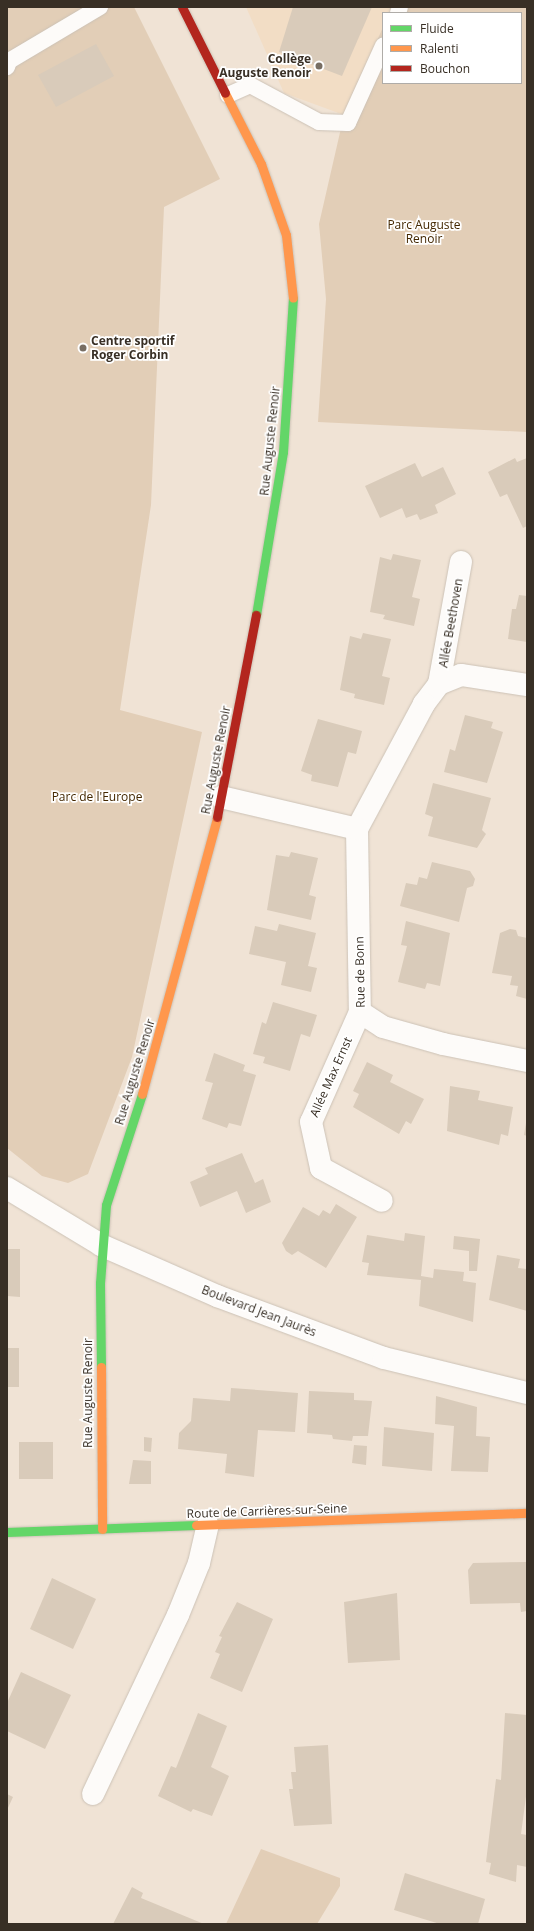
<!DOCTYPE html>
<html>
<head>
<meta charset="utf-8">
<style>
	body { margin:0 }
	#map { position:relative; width:534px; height:1931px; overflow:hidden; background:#f0e3d5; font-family:"Open Sans",sans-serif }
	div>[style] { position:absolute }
	.built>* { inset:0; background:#f2ddc5 }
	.green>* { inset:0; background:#e2ceb7 }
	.building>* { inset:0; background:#d9cbba }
	.roads { filter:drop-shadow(0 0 1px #ccc2b6) drop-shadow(0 0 1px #ccc2b6) }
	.lane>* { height:16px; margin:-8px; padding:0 8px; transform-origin:8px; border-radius:8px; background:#fdfbf9 }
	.street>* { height:22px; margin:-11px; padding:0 11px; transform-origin:11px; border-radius:11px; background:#fdfbf9 }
	.fast>* { height:9px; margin:-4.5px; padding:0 4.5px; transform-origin:4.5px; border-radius:4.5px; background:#63d668 }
	.slow>* { height:9px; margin:-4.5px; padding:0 4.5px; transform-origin:4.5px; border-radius:4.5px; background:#ff974d }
	.jam>* { height:9px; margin:-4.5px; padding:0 4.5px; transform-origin:4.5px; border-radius:4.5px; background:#b3261e }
	.dots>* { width:11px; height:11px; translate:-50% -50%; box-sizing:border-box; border:2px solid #fff; border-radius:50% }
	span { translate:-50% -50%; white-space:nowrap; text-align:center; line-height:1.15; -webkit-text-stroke:3.5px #fff; paint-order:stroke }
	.poi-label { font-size:12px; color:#382f25; font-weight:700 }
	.right { translate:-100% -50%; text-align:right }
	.left { translate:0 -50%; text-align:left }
	.park-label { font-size:12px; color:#432700 }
	.street-label { font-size:12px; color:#382f25 }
	.frame { position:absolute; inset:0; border:8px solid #382f25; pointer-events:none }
	.legend { position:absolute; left:382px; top:12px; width:140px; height:72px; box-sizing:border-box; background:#fff; border:1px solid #afaca8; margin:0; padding:5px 7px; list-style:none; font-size:12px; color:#382f25 }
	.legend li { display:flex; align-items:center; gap:8px; height:20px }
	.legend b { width:20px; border:1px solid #afaca8 }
</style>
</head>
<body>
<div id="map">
	<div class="built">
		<i style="clip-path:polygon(246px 7px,392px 7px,389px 13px,383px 13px,383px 27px,344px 115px,284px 93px)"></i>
	</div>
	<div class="green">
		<i style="clip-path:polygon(7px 7px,134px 7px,220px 179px,164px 207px,151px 505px,120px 710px,202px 732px,132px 1057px,88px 1174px,68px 1183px,42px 1176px,7px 1148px)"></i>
		<i style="clip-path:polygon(392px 7px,527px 7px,527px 432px,318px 422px,326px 299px,319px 224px,344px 115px,383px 27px,383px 83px,521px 83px,521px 13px,389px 13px)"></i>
		<i style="clip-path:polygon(261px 1849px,340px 1878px,340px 1886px,317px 1924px,226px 1924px)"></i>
	</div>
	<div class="building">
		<i style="clip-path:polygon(293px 7px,372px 7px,342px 76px,279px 52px)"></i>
		<i style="clip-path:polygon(96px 44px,114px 76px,56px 107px,38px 75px)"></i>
		<i style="clip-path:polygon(515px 458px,517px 462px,527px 458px,527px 526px,523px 528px,507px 494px,500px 497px,488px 472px)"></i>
		<i style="clip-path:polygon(415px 463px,422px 477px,443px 467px,456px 494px,435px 505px,438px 513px,420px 520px,417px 514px,406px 518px,402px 508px,380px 518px,365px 486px)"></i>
		<i style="clip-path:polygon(393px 554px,421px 560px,412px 597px,420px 599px,414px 626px,383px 619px,385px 615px,370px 612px,380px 557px,391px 560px)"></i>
		<i style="clip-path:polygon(519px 595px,527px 596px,527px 642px,508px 639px,512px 609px,516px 609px)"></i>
		<i style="clip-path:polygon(363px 633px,391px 639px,382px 676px,390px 678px,384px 705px,354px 698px,355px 694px,340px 690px,350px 636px,361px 639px)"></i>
		<i style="clip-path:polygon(465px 715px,493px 722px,491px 728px,503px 732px,487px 783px,444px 772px,450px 749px,455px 751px)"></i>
		<i style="clip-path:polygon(318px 719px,362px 731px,356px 754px,348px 752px,338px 787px,311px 781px,312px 775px,301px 771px)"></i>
		<i style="clip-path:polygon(433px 783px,491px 798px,482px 830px,486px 834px,477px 848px,428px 836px,433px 817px,425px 814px)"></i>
		<i style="clip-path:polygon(291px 852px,318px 858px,309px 895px,316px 897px,311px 920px,267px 910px,276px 855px,289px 857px)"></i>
		<i style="clip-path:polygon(432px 862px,470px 871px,475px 879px,473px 886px,467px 888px,459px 922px,400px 906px,406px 883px,417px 885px,419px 877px,427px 879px)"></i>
		<i style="clip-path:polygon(406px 921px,450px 933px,440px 986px,427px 983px,425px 989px,398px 982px,407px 946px,401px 945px)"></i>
		<i style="clip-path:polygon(279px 924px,316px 933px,308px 966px,317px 968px,311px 992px,281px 985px,286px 962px,249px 954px,255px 926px,277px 931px)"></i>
		<i style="clip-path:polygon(510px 929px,516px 930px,518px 936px,527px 938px,527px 999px,516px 996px,518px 986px,510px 985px,512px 976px,492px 973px,500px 933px)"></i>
		<i style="clip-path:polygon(273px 1002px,317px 1015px,310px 1037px,301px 1034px,290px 1071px,263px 1063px,265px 1057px,253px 1054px,262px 1022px,266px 1024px)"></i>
		<i style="clip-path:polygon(214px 1053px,245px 1065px,243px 1071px,256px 1075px,241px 1126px,229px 1123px,227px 1128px,202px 1119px,213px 1083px,205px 1081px)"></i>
		<i style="clip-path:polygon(367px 1062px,393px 1075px,390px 1082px,424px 1099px,411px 1124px,406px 1121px,399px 1134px,353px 1107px,359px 1094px,353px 1091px)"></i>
		<i style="clip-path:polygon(450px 1086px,480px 1091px,478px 1100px,513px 1107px,508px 1136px,501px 1134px,499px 1145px,447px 1131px)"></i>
		<i style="clip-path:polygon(526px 1123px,527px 1123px,527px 1136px,524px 1135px)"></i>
		<i style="clip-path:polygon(242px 1153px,255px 1183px,263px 1179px,271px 1202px,246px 1213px,237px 1191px,200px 1207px,190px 1182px,208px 1174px,205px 1168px)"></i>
		<i style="clip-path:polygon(336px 1204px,357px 1217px,326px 1268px,298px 1251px,292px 1255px,286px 1251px,282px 1243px,303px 1207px,319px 1216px,323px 1210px,330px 1214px)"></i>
		<i style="clip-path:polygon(405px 1233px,425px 1236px,421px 1276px,433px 1278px,434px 1269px,464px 1272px,463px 1281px,476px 1283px,473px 1322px,419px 1306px,421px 1280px,367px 1275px,369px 1263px,362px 1262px,367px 1235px,404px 1241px)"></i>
		<i style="clip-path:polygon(454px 1236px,480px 1239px,477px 1271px,469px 1271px,469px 1251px,453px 1249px)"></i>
		<i style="clip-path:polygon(7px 1249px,20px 1249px,20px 1297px,7px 1296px)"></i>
		<i style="clip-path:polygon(497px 1255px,520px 1259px,518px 1268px,527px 1269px,527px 1311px,489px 1300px)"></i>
		<i style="clip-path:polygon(8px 1348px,19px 1348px,19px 1387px,7px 1387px)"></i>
		<i style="clip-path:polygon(231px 1388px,298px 1393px,295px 1432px,258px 1430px,254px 1477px,225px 1473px,227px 1454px,178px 1449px,179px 1433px,191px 1421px,193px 1398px,230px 1401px)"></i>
		<i style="clip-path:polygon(309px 1391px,354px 1393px,354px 1400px,372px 1401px,368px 1436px,353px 1436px,352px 1441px,333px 1439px,332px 1435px,307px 1433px)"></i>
		<i style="clip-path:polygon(436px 1396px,477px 1407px,476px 1436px,490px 1437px,488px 1472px,451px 1471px,454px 1426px,435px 1424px)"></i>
		<i style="clip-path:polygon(384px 1427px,434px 1433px,432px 1471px,382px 1466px)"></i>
		<i style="clip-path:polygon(144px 1437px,152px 1438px,151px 1452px,144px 1451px)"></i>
		<i style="clip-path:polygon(19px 1442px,53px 1442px,53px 1479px,19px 1479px)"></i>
		<i style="clip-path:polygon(354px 1445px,367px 1446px,366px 1465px,352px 1463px)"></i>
		<i style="clip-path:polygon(133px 1460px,151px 1461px,151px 1484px,129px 1484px)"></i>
		<i style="clip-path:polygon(527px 1562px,527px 1611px,521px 1612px,520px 1603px,470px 1604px,468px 1570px,473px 1563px)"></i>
		<i style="clip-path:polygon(52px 1578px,96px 1599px,73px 1649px,30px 1629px)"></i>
		<i style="clip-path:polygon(397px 1593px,400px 1660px,348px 1663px,344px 1602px)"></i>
		<i style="clip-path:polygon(237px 1602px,273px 1619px,242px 1692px,210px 1678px,220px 1654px,215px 1652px,222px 1637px,219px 1636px)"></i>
		<i style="clip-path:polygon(21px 1672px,71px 1695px,45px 1749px,7px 1731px,7px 1703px)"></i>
		<i style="clip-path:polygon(198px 1713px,227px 1726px,211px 1767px,229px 1776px,212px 1816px,193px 1809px,191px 1812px,158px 1796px,171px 1766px,176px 1768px)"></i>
		<i style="clip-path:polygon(505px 1713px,527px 1715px,527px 1789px,521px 1834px,527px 1835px,527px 1867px,517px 1865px,516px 1882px,489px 1874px,491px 1863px,486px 1862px,496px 1779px,501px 1780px)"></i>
		<i style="clip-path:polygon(328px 1745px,332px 1824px,294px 1826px,289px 1789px,293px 1789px,291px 1772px,296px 1772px,294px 1747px)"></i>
		<i style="clip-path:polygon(7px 1794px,13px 1797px,7px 1810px)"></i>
		<i style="clip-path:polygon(405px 1873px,485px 1899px,478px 1924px,440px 1924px,394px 1910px)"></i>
		<i style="clip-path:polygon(132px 1887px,143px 1893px,141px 1898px,204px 1924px,113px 1924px)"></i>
	</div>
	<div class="roads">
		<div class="lane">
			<i style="left:398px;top:13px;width:6px;rotate:-72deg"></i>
			<i style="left:7px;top:67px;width:6px;rotate:-72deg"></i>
			<i style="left:9px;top:61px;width:106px;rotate:-30.7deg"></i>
			<i style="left:228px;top:95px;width:24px;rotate:-24deg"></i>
			<i style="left:250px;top:85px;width:78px;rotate:28.2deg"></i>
			<i style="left:319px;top:122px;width:29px;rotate:2deg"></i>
			<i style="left:348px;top:123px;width:85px;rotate:-65.6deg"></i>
		</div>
		<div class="street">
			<i style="left:439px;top:684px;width:124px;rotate:-79.8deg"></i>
			<i style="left:527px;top:685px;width:67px;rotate:-171.4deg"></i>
			<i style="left:461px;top:675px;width:24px;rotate:158deg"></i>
			<i style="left:439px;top:684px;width:25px;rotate:127deg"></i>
			<i style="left:424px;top:704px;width:142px;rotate:118.2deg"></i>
			<i style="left:357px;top:829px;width:183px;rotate:89.1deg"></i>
			<i style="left:360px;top:1012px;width:27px;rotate:33deg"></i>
			<i style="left:383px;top:1027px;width:62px;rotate:15.8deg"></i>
			<i style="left:443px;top:1044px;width:86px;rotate:11.4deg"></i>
			<i style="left:221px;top:797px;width:140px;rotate:13.2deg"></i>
			<i style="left:360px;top:1012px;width:120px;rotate:114deg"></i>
			<i style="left:311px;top:1122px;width:47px;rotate:77.7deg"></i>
			<i style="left:321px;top:1168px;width:69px;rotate:28.4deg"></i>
			<i style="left:7px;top:1188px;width:110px;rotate:31.2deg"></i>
			<i style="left:101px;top:1245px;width:127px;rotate:23.7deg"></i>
			<i style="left:217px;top:1296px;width:178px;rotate:20.4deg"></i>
			<i style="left:384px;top:1358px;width:147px;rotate:13.8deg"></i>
			<i style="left:93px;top:1794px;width:198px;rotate:-64.6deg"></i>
			<i style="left:178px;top:1615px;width:56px;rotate:-68deg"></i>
			<i style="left:199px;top:1563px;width:39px;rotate:-77deg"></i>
		</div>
		<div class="fast">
			<i style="left:256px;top:615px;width:165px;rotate:-80.6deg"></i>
			<i style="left:283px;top:452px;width:154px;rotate:-86.3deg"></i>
			<i style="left:101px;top:1367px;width:84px;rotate:-90.7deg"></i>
			<i style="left:100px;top:1283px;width:78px;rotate:-85.6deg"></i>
			<i style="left:106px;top:1205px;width:117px;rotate:-72deg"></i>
			<i style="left:7px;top:1532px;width:189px;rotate:-2.1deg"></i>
		</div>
		<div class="slow">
			<i style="left:225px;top:93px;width:80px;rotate:63.1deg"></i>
			<i style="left:261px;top:164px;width:75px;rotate:70.6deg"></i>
			<i style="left:286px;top:235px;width:63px;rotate:83.7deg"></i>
			<i style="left:142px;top:1094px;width:287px;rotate:-74.8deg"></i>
			<i style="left:101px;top:1367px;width:162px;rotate:89.6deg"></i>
			<i style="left:196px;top:1525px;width:331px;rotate:-2.1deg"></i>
		</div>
		<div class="jam">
			<i style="left:182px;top:7px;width:96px;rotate:63.4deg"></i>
			<i style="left:217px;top:817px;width:206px;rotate:-79.1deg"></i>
		</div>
	</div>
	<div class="dots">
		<i style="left:319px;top:66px;background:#786e63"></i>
		<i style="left:83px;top:348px;background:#786e63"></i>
	</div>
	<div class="poi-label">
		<span class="right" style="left:311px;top:66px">Collège<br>Auguste Renoir</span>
		<span class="left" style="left:91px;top:348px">Centre sportif<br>Roger Corbin</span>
	</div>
	<div class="park-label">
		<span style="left:424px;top:232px">Parc Auguste<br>Renoir</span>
		<span style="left:97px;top:797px">Parc de l'Europe</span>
	</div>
	<div class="street-label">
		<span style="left:270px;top:441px;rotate:-84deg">Rue Auguste Renoir</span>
		<span style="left:451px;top:623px;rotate:-80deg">Allée Beethoven</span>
		<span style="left:216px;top:760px;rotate:-79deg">Rue Auguste Renoir</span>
		<span style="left:360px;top:972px;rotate:-91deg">Rue de Bonn</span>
		<span style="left:135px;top:1072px;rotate:-73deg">Rue Auguste Renoir</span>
		<span style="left:331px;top:1077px;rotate:-66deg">Allée Max Ernst</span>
		<span style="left:259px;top:1311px;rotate:21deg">Boulevard Jean Jaurès</span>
		<span style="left:88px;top:1393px;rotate:-90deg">Rue Auguste Renoir</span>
		<span style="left:267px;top:1511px;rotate:-2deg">Route de Carrières-sur-Seine</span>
	</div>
	<div class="frame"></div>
	<ul class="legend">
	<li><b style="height:5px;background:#63d668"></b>Fluide</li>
	<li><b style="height:5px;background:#ff974d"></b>Ralenti</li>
	<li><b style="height:5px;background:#b3261e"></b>Bouchon</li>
	</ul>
</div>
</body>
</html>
